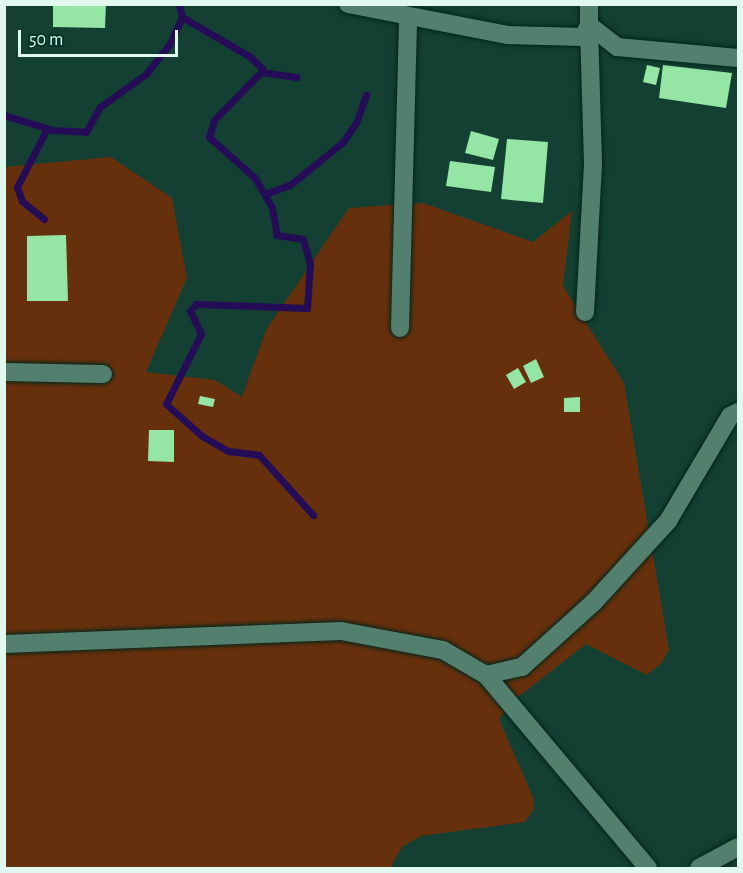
<!DOCTYPE html>
<html>
<head>
<meta charset="utf-8">
<style>
	body { margin:0 }
	#map { position:relative; width:743px; height:873px; overflow:hidden; background:#134032; font-family:"Alegreya Sans",sans-serif }
	div>[style] { position:absolute }
	.green>* { inset:0; background:#67300d }
	.stream>* { height:7px; margin:-3.5px; padding:0 3.5px; transform-origin:3.5px; border-radius:3.5px; background:#240c57 }
	.building>* { inset:0; background:#95e6a4 }
	.roads { filter:drop-shadow(0 0 2px #02251a) drop-shadow(0 0 2px #02251a) }
	.street>* { height:18px; margin:-9px; padding:0 9px; transform-origin:9px; border-radius:9px; background:#537f6f }
	span { translate:-50% -50%; white-space:nowrap; text-align:center; line-height:1.15; -webkit-text-stroke:6px #053528; paint-order:stroke }
	.frame { position:absolute; inset:0; border:6px solid #e1f8ef; pointer-events:none }
	.scale { position:absolute; left:18px; top:30px; width:160px; height:27px; box-sizing:border-box; border:3px solid #e1f8ef; border-top:0; padding-left:8px; font-size:18px; line-height:21px; white-space:nowrap; color:#e1f8ef; -webkit-text-stroke:4px #053528; paint-order:stroke }
</style>
</head>
<body>
<div id="map">
	<div class="green">
		<i style="clip-path:polygon(111px 157px,172px 198px,187px 278px,146px 372px,215px 380px,242px 397px,266px 330px,349px 208px,423px 203px,533px 242px,572px 211px,563px 286px,624px 383px,669px 650px,661px 664px,647px 675px,586px 644px,517px 698px,499px 719px,533px 797px,534px 809px,525px 822px,421px 836px,402px 847px,390px 868px,5px 868px,5px 167px)"></i>
	</div>
	<div class="stream">
		<i style="left:182px;top:17px;width:78px;rotate:30.2deg"></i>
		<i style="left:249px;top:56px;width:18px;rotate:43deg"></i>
		<i style="left:262px;top:68px;width:4px;rotate:104deg"></i>
		<i style="left:261px;top:72px;width:67px;rotate:134.4deg"></i>
		<i style="left:214px;top:120px;width:18px;rotate:106deg"></i>
		<i style="left:209px;top:137px;width:62px;rotate:41.7deg"></i>
		<i style="left:255px;top:178px;width:34px;rotate:60deg"></i>
		<i style="left:272px;top:208px;width:27px;rotate:80deg"></i>
		<i style="left:277px;top:235px;width:26px;rotate:9deg"></i>
		<i style="left:303px;top:239px;width:26px;rotate:74deg"></i>
		<i style="left:310px;top:264px;width:44px;rotate:93.9deg"></i>
		<i style="left:307px;top:308px;width:111px;rotate:-177.9deg"></i>
		<i style="left:196px;top:304px;width:9px;rotate:131deg"></i>
		<i style="left:190px;top:311px;width:25px;rotate:64deg"></i>
		<i style="left:201px;top:334px;width:78px;rotate:116.6deg"></i>
		<i style="left:166px;top:404px;width:48px;rotate:41.6deg"></i>
		<i style="left:202px;top:436px;width:30px;rotate:30deg"></i>
		<i style="left:228px;top:451px;width:31px;rotate:7deg"></i>
		<i style="left:259px;top:455px;width:81px;rotate:48deg"></i>
		<i style="left:261px;top:72px;width:36px;rotate:8deg"></i>
		<i style="left:4px;top:115px;width:50px;rotate:17.4deg"></i>
		<i style="left:52px;top:130px;width:34px;rotate:3deg"></i>
		<i style="left:86px;top:132px;width:29px;rotate:-61deg"></i>
		<i style="left:100px;top:107px;width:57px;rotate:-35.7deg"></i>
		<i style="left:146px;top:74px;width:37px;rotate:-52deg"></i>
		<i style="left:169px;top:45px;width:31px;rotate:-65deg"></i>
		<i style="left:182px;top:17px;width:13px;rotate:-103deg"></i>
		<i style="left:265px;top:194px;width:27px;rotate:-20deg"></i>
		<i style="left:290px;top:185px;width:68px;rotate:-39.1deg"></i>
		<i style="left:343px;top:142px;width:23px;rotate:-56deg"></i>
		<i style="left:356px;top:123px;width:30px;rotate:-70deg"></i>
		<i style="left:44px;top:219px;width:28px;rotate:-141deg"></i>
		<i style="left:22px;top:201px;width:15px;rotate:-110deg"></i>
		<i style="left:17px;top:187px;width:65px;rotate:-62.7deg"></i>
	</div>
	<div class="building">
		<i style="clip-path:polygon(53px 4px,106px 4px,105px 28px,53px 27px)"></i>
		<i style="clip-path:polygon(647px 65px,660px 68px,656px 85px,643px 82px)"></i>
		<i style="clip-path:polygon(663px 65px,732px 73px,726px 108px,659px 98px)"></i>
		<i style="clip-path:polygon(471px 131px,499px 139px,493px 160px,465px 153px)"></i>
		<i style="clip-path:polygon(507px 139px,548px 142px,543px 203px,501px 199px)"></i>
		<i style="clip-path:polygon(450px 161px,495px 167px,491px 192px,446px 186px)"></i>
		<i style="clip-path:polygon(66px 235px,68px 301px,27px 301px,27px 236px)"></i>
		<i style="clip-path:polygon(536px 359px,544px 377px,531px 383px,523px 366px)"></i>
		<i style="clip-path:polygon(518px 368px,526px 382px,514px 389px,506px 375px)"></i>
		<i style="clip-path:polygon(200px 396px,215px 399px,213px 407px,198px 404px)"></i>
		<i style="clip-path:polygon(580px 397px,580px 412px,564px 412px,564px 398px)"></i>
		<i style="clip-path:polygon(149px 430px,174px 430px,174px 462px,148px 461px)"></i>
	</div>
	<div class="roads">
		<div class="street">
			<i style="left:348px;top:4px;width:162px;rotate:11deg"></i>
			<i style="left:507px;top:35px;width:76px;rotate:1.5deg"></i>
			<i style="left:583px;top:37px;width:13px;rotate:-63deg"></i>
			<i style="left:589px;top:4px;width:21px;rotate:90deg"></i>
			<i style="left:589px;top:25px;width:36px;rotate:38deg"></i>
			<i style="left:617px;top:47px;width:121px;rotate:5.2deg"></i>
			<i style="left:585px;top:312px;width:149px;rotate:-86.9deg"></i>
			<i style="left:593px;top:163px;width:138px;rotate:-91.7deg"></i>
			<i style="left:400px;top:328px;width:311px;rotate:-88.5deg"></i>
			<i style="left:4px;top:372px;width:99px;rotate:1.2deg"></i>
			<i style="left:4px;top:644px;width:337px;rotate:-2.2deg"></i>
			<i style="left:341px;top:631px;width:104px;rotate:10.6deg"></i>
			<i style="left:443px;top:650px;width:50px;rotate:30.2deg"></i>
			<i style="left:486px;top:675px;width:252px;rotate:50deg"></i>
			<i style="left:486px;top:675px;width:37px;rotate:-13deg"></i>
			<i style="left:522px;top:667px;width:97px;rotate:-42.1deg"></i>
			<i style="left:594px;top:602px;width:110px;rotate:-47.6deg"></i>
			<i style="left:668px;top:521px;width:122px;rotate:-59.4deg"></i>
			<i style="left:730px;top:416px;width:9px;rotate:-27deg"></i>
			<i style="left:699px;top:868px;width:44px;rotate:-28.3deg"></i>
		</div>
	</div>
	<div class="frame"></div>
	<div class="scale">50 m</div>
</div>
</body>
</html>
